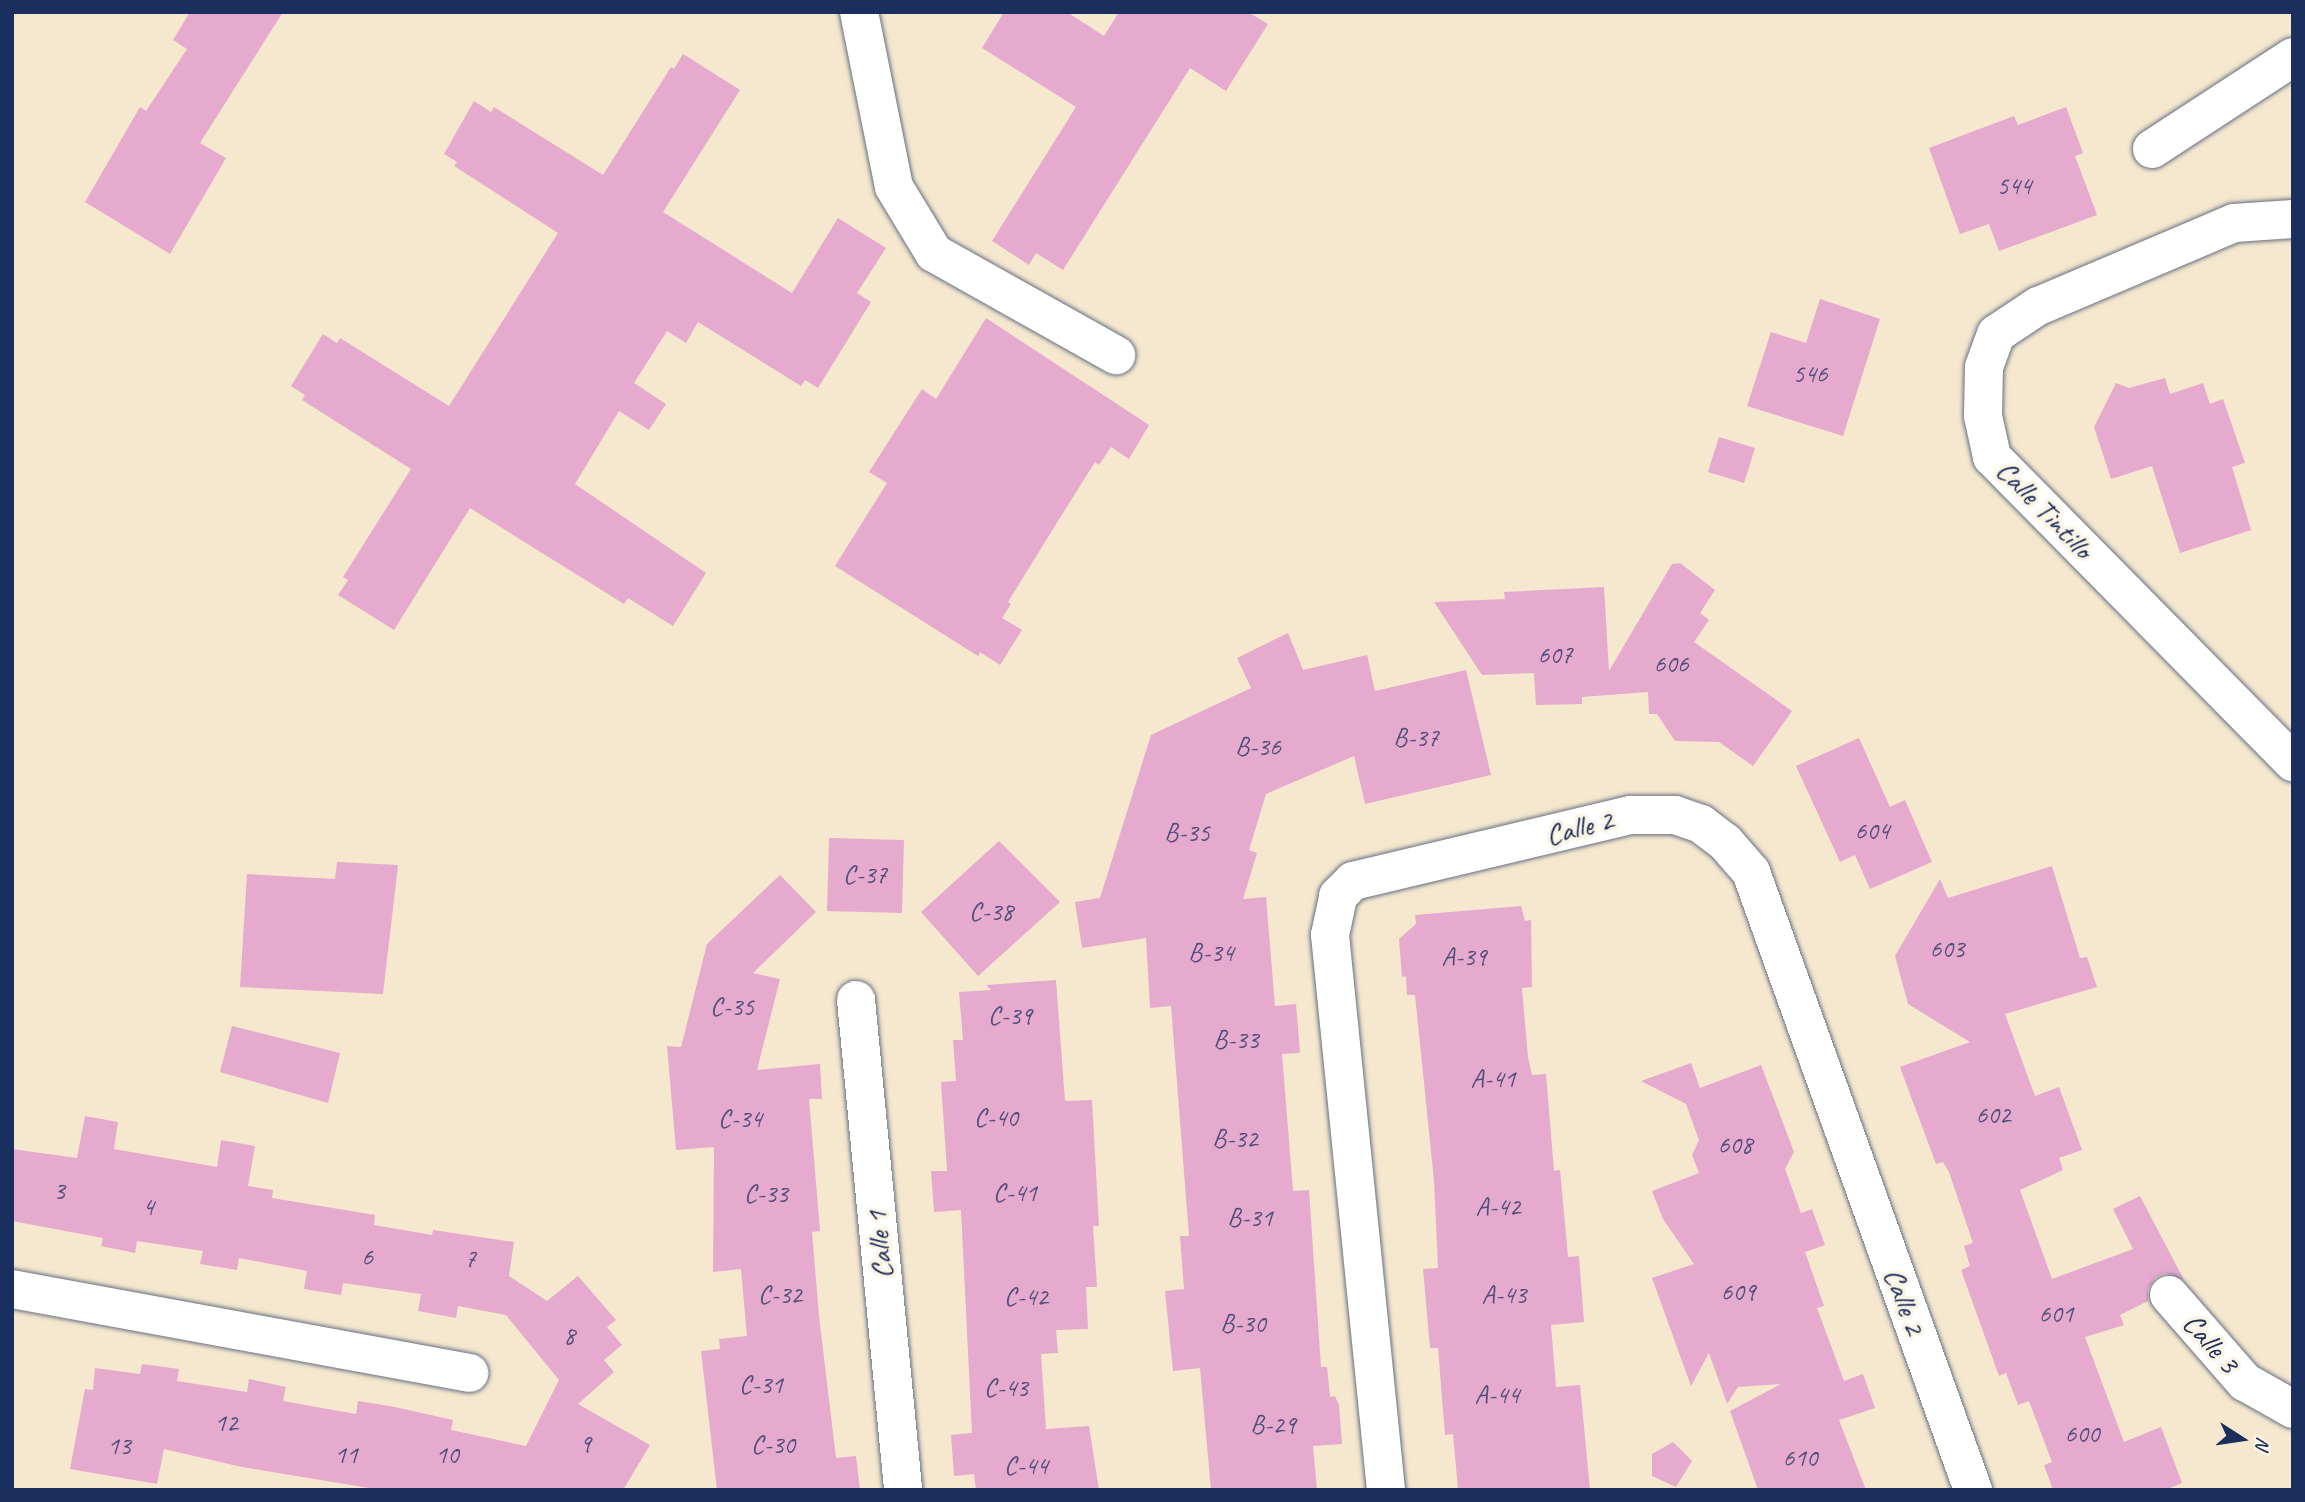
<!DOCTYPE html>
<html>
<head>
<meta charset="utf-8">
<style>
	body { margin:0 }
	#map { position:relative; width:2305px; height:1502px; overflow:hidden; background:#f5e8ce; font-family:Caveat,sans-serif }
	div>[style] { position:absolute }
	.building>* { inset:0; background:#e6aacf }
	.roads { filter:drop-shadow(0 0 2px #677085) drop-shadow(0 0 2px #677085) }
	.minor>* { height:38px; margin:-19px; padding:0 19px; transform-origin:19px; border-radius:19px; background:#fff }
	span { translate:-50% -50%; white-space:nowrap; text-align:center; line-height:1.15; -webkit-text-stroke:7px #fcf5e5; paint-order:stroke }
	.number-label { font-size:26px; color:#4e4e7a }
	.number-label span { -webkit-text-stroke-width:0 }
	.street-label { font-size:30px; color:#1b2f5e }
	.frame { position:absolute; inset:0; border:14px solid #1b2f5e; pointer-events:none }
	.north { position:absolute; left:2207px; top:1404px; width:70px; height:70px; -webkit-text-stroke:5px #fcf5e5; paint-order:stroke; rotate:102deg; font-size:19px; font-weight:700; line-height:28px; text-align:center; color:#1b2f5e }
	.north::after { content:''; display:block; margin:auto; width:24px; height:32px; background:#1b2f5e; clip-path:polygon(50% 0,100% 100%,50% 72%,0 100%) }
</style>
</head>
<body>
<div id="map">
	<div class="building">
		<i style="clip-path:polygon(190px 12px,283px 12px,200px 143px,226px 158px,170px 254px,85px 202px,140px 107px,146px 111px,187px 49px,173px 40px)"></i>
		<i style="clip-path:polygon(1004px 12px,1067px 12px,1104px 36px,1119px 12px,1248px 12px,1268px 24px,1226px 91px,1190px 68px,1063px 270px,1036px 253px,1029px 265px,992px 241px,1076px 107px,982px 48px)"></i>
		<i style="clip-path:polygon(683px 54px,740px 90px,663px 212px,792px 293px,838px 218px,886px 248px,857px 293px,871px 302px,818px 388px,805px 380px,801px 386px,698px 322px,686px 343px,667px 331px,634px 383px,666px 404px,649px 430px,619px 411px,575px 484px,706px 573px,673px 626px,628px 598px,624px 604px,470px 508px,394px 630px,338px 595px,348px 580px,343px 577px,411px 469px,302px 400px,305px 395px,291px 386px,323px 334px,337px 343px,340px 338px,449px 406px,558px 233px,454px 166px,457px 162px,444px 154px,474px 101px,491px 112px,494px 107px,603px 175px,671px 67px,674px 69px)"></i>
		<i style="clip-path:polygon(2066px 107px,2083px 153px,2075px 156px,2097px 215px,1999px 251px,1989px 224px,1960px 234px,1929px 148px,2014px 116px,2018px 125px)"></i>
		<i style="clip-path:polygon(1820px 299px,1880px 319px,1843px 436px,1747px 406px,1771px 332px,1806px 343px)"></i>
		<i style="clip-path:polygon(986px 318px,1149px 425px,1129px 459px,1111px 447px,1099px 465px,1095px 462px,1053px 529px,1008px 602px,1011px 604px,1002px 618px,1022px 630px,1000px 665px,980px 652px,978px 656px,835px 566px,887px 483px,869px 472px,922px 389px,936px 399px)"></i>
		<i style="clip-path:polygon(2165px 378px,2170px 394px,2203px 383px,2210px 404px,2223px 399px,2245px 463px,2232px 467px,2251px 530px,2180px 553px,2152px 466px,2111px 479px,2094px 427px,2116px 383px,2129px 388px)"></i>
		<i style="clip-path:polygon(1719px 437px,1755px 448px,1744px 483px,1708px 472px)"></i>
		<i style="clip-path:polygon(1680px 563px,1715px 590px,1700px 613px,1709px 620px,1694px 642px,1792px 711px,1753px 766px,1719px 742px,1675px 741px,1657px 714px,1649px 714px,1648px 692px,1582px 697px,1582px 704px,1536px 705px,1534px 673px,1482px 675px,1434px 602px,1505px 599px,1504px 592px,1604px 587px,1609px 671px,1672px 564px)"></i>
		<i style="clip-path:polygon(1288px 633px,1303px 670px,1367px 655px,1375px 691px,1466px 670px,1491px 775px,1365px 804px,1354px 756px,1266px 794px,1249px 850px,1257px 853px,1243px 899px,1266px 897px,1275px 1006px,1296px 1004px,1300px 1053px,1282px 1054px,1293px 1191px,1309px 1190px,1321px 1367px,1327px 1367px,1330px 1397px,1335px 1396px,1339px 1405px,1342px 1444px,1313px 1446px,1317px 1490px,1211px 1490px,1200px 1368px,1173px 1371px,1165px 1291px,1184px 1289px,1180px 1236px,1189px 1236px,1171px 1006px,1150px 1008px,1146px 938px,1082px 948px,1075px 902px,1100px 898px,1151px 735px,1251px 688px,1237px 658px)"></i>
		<i style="clip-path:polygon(1859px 738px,1890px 807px,1905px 800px,1932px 862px,1870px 889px,1855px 855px,1840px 862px,1796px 766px)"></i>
		<i style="clip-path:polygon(829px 838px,904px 840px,902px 913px,827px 911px)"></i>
		<i style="clip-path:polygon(999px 841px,1060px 902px,978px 976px,921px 912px)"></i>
		<i style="clip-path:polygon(337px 862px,398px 865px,383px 994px,240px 987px,247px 874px,335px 879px)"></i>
		<i style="clip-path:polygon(2052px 866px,2080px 958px,2087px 957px,2097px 987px,2005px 1014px,2035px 1096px,2059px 1087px,2082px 1150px,2059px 1158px,2063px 1170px,2020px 1190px,2052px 1279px,2133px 1249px,2113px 1209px,2140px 1196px,2184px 1280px,2165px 1273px,2155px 1278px,2148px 1289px,2148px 1301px,2120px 1315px,2124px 1325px,2085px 1337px,2124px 1442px,2161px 1427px,2182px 1483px,2165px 1490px,2053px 1490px,2044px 1465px,2052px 1462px,2029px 1401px,2018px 1405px,2006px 1373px,1999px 1376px,1985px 1337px,1961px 1270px,1970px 1266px,1964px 1246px,1973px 1243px,1949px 1172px,1943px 1162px,1936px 1164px,1900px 1067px,1970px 1042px,1908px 1004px,1895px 956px,1940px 879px,1948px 898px)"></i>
		<i style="clip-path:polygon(780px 875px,816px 912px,753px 973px,780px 979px,757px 1070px,820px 1064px,822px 1099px,809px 1099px,820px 1231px,812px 1232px,819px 1316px,836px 1458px,856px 1456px,860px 1490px,717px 1490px,701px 1351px,720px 1349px,719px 1339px,747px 1336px,741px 1269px,713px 1272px,714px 1147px,676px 1150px,667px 1046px,681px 1047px,707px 944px)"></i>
		<i style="clip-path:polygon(1521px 906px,1525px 921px,1531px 920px,1532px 987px,1522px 988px,1528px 1057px,1532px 1075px,1546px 1074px,1554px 1171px,1560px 1170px,1568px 1257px,1579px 1256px,1584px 1322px,1551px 1325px,1556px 1387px,1580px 1385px,1590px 1490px,1458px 1490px,1453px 1434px,1445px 1435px,1438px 1348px,1430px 1348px,1423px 1269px,1438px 1268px,1434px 1181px,1415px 995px,1407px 995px,1406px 976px,1402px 977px,1399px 939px,1416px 924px,1415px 915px)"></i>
		<i style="clip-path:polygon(1056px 980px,1065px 1101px,1092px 1100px,1099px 1226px,1093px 1226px,1097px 1287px,1086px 1287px,1088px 1329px,1056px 1330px,1058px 1353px,1041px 1354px,1046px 1429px,1089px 1426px,1099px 1490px,976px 1490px,974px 1474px,954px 1476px,951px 1435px,972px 1433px,961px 1210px,934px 1212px,931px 1171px,947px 1171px,941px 1082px,956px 1081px,953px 1040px,963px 1040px,959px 992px,991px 990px,986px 985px)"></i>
		<i style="clip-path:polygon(232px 1026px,340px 1053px,328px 1103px,220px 1072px)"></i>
		<i style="clip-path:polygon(1691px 1063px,1700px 1088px,1761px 1065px,1794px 1152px,1785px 1169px,1801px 1213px,1812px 1209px,1825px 1245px,1805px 1252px,1824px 1306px,1817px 1308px,1844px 1381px,1863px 1374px,1875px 1408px,1839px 1420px,1866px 1490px,1758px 1490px,1730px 1411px,1781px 1384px,1738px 1387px,1727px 1404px,1709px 1353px,1691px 1386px,1652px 1278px,1694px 1264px,1663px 1219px,1652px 1191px,1699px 1173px,1692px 1155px,1699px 1140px,1686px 1104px,1641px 1081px)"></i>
		<i style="clip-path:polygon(85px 1116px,118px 1122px,114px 1149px,217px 1167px,221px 1140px,255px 1146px,248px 1186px,273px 1190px,272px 1198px,375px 1215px,374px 1225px,432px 1235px,433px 1230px,514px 1242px,509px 1276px,547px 1301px,578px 1276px,616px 1320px,607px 1327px,622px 1345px,604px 1360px,614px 1372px,578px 1404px,650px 1445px,623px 1490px,381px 1490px,242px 1467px,164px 1449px,157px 1484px,70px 1469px,85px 1389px,93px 1390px,95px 1368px,140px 1374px,142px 1364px,179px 1369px,177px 1381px,247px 1392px,249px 1379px,286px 1387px,283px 1401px,356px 1414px,358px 1401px,395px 1407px,453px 1420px,451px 1430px,526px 1446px,559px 1380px,506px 1315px,458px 1306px,456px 1318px,418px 1311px,421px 1294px,343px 1283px,341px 1295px,304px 1289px,307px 1271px,239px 1258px,237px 1270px,200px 1264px,203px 1251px,137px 1241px,135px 1253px,101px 1246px,103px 1238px,12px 1221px,12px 1149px,77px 1158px)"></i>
		<i style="clip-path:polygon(1673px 1442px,1692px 1461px,1676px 1487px,1652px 1476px,1652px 1454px)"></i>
	</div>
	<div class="roads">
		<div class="minor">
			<i style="left:859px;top:12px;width:178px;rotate:78.7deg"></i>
			<i style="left:894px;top:187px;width:77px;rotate:58.8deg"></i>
			<i style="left:934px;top:253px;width:209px;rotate:29.3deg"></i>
			<i style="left:2152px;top:149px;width:168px;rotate:-33.1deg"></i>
			<i style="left:2293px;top:219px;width:59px;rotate:176.1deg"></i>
			<i style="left:2234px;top:223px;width:213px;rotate:157deg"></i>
			<i style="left:2038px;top:306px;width:50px;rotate:146.3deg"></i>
			<i style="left:1996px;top:334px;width:35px;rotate:110deg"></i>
			<i style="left:1984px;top:367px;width:49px;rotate:91.2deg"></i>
			<i style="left:1983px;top:416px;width:42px;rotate:77.6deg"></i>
			<i style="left:1992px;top:457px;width:429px;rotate:45.4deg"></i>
			<i style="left:856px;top:1000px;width:492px;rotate:84.5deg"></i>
			<i style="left:12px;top:1289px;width:465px;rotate:10.4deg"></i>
			<i style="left:2169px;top:1295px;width:116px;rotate:48.9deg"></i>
			<i style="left:2245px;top:1382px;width:55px;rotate:29.4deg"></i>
			<i style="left:1386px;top:1490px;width:558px;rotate:-95.76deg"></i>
			<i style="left:1330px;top:935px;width:40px;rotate:-78deg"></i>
			<i style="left:1338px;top:896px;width:21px;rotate:-45deg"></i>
			<i style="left:1353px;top:881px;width:286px;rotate:-13.4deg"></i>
			<i style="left:1631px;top:815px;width:44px"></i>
			<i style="left:1675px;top:815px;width:28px;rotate:19deg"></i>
			<i style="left:1701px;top:824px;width:30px;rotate:37deg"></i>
			<i style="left:1725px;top:842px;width:40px;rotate:49deg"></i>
			<i style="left:1751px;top:872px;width:657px;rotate:70.24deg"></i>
		</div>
	</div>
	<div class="number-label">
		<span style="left:2014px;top:186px">544</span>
		<span style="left:1810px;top:374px">546</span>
		<span style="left:1555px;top:655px">607</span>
		<span style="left:1671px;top:664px">606</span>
		<span style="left:1416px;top:738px">B-37</span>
		<span style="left:1258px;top:747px">B-36</span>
		<span style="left:1872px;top:831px">604</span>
		<span style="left:1187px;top:833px">B-35</span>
		<span style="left:865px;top:875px">C-37</span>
		<span style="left:991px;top:912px">C-38</span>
		<span style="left:1947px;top:949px">603</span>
		<span style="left:1211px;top:953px">B-34</span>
		<span style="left:1464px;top:957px">A-39</span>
		<span style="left:732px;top:1007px">C-35</span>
		<span style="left:1010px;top:1016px">C-39</span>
		<span style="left:1236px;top:1040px">B-33</span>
		<span style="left:1493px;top:1079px">A-41</span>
		<span style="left:1993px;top:1115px">602</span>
		<span style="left:996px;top:1118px">C-40</span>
		<span style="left:740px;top:1119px">C-34</span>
		<span style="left:1235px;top:1139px">B-32</span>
		<span style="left:1735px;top:1145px">608</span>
		<span style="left:59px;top:1191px">3</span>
		<span style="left:1015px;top:1193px">C-41</span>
		<span style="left:766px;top:1194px">C-33</span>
		<span style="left:148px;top:1207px">4</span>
		<span style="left:1498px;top:1207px">A-42</span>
		<span style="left:1250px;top:1218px">B-31</span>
		<span style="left:367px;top:1257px">6</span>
		<span style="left:470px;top:1259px">7</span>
		<span style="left:1738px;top:1292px">609</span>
		<span style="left:780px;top:1295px">C-32</span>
		<span style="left:1504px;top:1295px">A-43</span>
		<span style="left:1026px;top:1297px">C-42</span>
		<span style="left:2056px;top:1314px">601</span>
		<span style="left:1243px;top:1324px">B-30</span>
		<span style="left:569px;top:1336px">8</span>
		<span style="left:761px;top:1385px">C-31</span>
		<span style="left:1006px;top:1388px">C-43</span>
		<span style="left:1497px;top:1395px">A-44</span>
		<span style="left:226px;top:1423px">12</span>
		<span style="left:1273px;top:1425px">B-29</span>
		<span style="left:2082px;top:1434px">600</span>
		<span style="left:585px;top:1444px">9</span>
		<span style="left:773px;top:1445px">C-30</span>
		<span style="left:119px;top:1446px">13</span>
		<span style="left:346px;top:1455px">11</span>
		<span style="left:447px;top:1455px">10</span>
		<span style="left:1800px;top:1458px">610</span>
		<span style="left:1026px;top:1466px">C-44</span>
	</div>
	<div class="street-label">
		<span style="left:2045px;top:509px;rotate:46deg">Calle Tintillo</span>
		<span style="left:1579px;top:827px;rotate:-14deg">Calle 2</span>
		<span style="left:879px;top:1245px;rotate:-95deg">Calle 1</span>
		<span style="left:1905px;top:1301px;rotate:70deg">Calle 2</span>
		<span style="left:2211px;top:1343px;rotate:49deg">Calle 3</span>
	</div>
	<div class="frame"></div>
	<div class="north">N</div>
</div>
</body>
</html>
